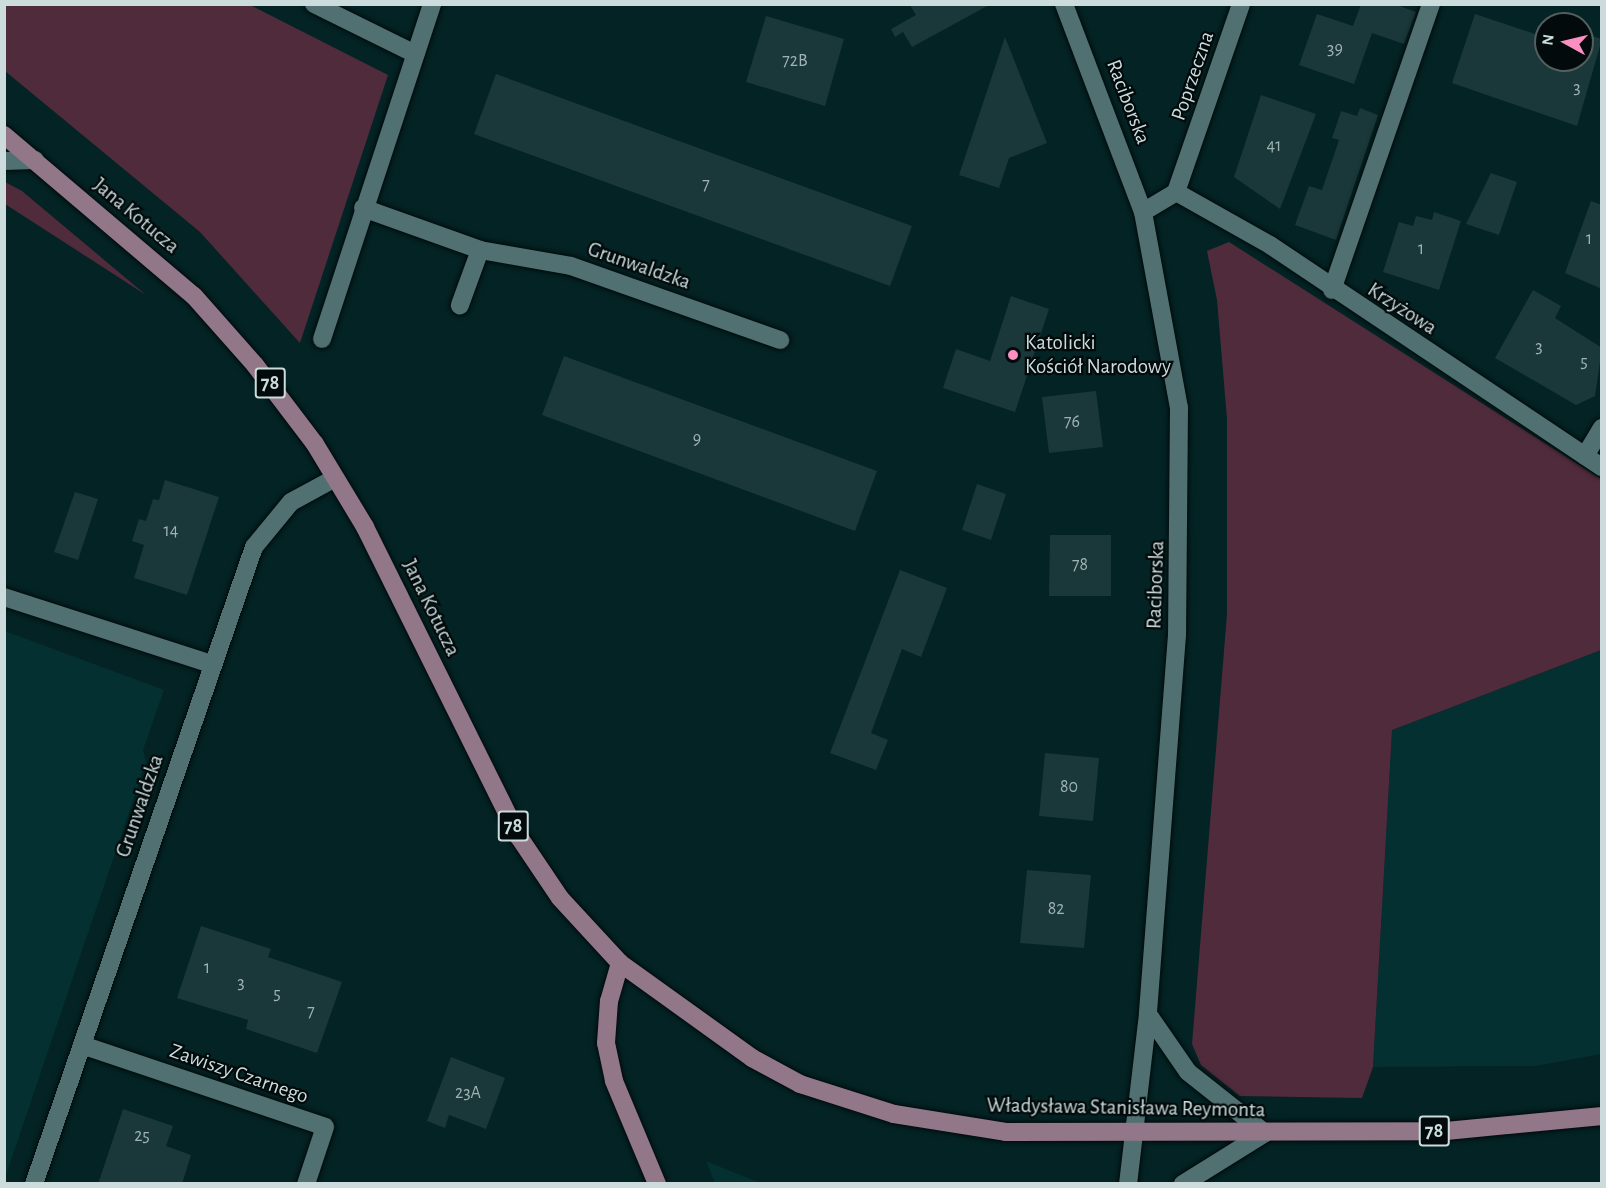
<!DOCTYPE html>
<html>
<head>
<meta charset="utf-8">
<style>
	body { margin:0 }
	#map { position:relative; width:1606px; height:1188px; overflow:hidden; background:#042324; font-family:"Alegreya Sans",sans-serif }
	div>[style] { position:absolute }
	.built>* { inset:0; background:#043032 }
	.green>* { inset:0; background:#502b3c }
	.building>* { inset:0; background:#1a3739 }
	.roads { filter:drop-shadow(0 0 2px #000b0c) drop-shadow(0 0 2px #000b0c) }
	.minor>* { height:18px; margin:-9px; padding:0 9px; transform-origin:9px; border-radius:9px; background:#517071 }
	.major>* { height:18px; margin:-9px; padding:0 9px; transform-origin:9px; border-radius:9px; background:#927789 }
	.dots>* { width:16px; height:16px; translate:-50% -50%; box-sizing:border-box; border:3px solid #020a0b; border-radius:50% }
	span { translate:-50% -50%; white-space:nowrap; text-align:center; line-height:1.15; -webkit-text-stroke:4.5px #020a0b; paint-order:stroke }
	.number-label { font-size:18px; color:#a0b3b4 }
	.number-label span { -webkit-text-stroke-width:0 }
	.shield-label span { padding:2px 4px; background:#020a0b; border:2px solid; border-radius:4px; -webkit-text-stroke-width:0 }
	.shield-label { font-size:20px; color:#ccdcdd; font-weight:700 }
	.street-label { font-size:21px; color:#ccdcdd }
	.poi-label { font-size:21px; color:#ccdcdd }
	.left { translate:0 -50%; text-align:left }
	.frame { position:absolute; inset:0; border:6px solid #ccdcdd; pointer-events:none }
	.north { position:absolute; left:1534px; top:12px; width:60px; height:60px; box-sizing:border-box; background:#020a0b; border:2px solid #535e5f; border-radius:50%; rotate:278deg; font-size:16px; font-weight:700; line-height:24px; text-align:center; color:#ccdcdd }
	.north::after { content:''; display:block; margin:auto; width:21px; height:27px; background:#fc8fc1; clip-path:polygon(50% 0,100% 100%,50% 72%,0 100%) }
</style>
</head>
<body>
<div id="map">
	<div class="built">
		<i style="clip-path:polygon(5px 631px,164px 690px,143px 750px,146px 762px,5px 1178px)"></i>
		<i style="clip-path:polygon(1601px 650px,1601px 1054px,1536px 1066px,1373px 1067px,1392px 730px)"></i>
		<i style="clip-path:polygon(706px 1161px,760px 1183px,715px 1183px)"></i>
	</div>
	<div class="green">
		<i style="clip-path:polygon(4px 5px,250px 5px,388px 75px,300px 343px,200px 232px,5px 71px)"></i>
		<i style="clip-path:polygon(5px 182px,22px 191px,146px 295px,5px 204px)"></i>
		<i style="clip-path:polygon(1229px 242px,1601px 479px,1601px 650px,1392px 730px,1373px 1067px,1362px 1098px,1240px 1096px,1201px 1065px,1192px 1044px,1227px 614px,1227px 419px,1217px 300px,1207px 251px)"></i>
	</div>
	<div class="building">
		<i style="clip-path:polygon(1361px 4px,1394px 4px,1416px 12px,1404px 44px,1372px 33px,1354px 84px,1299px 65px,1317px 14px,1353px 26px)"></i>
		<i style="clip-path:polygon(910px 5px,989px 5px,912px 47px,903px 32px,895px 37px,891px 29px,916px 15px)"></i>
		<i style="clip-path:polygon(1475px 14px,1541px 36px,1546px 20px,1556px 24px,1546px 24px,1546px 60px,1582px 60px,1582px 33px,1602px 39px,1577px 126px,1452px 83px)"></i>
		<i style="clip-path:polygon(766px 16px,844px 39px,825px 106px,746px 82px)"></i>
		<i style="clip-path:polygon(1005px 37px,1047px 143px,1009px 158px,999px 188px,959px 175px)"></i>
		<i style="clip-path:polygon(496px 74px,912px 226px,890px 286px,474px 134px)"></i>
		<i style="clip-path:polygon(1261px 95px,1316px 114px,1280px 209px,1234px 177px)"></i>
		<i style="clip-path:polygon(1360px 108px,1378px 115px,1336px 240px,1295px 225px,1309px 186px,1322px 190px,1339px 140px,1332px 138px,1341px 111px,1357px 116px)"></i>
		<i style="clip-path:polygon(1491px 173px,1517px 182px,1499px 235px,1466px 224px)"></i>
		<i style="clip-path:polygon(1591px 201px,1602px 205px,1602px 289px,1565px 273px)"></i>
		<i style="clip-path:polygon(1434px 212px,1461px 221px,1439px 290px,1383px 272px,1399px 222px,1413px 226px,1416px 216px,1432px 220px)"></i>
		<i style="clip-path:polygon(1533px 290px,1561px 306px,1555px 318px,1602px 348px,1595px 396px,1576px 405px,1495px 358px)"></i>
		<i style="clip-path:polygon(1011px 296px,1049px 309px,1015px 412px,943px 388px,956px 349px,990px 361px)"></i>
		<i style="clip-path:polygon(564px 356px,877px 471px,855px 531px,542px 415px)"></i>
		<i style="clip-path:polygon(1096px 391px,1103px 447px,1049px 453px,1042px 397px)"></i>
		<i style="clip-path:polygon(165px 480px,219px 497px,187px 595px,134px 578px,144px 545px,132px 541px,139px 519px,146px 521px,153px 499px,159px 500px)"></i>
		<i style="clip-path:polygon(977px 484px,1006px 494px,991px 540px,962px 530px)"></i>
		<i style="clip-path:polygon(75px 492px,98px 499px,78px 560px,54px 552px)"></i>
		<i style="clip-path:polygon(1050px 535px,1111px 535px,1111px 596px,1049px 596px)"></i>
		<i style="clip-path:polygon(900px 570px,947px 588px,921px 657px,902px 649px,871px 733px,888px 740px,876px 770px,830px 753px)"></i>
		<i style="clip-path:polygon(1045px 753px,1099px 758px,1093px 821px,1039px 816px)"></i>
		<i style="clip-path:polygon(1027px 870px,1091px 875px,1084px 948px,1020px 943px)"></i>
		<i style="clip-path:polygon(201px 926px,271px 949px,268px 957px,342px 982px,317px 1053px,246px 1029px,248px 1020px,177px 998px)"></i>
		<i style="clip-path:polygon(451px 1057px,505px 1078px,486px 1129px,449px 1115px,445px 1128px,427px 1121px)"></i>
		<i style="clip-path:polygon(123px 1109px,173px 1126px,166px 1146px,191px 1155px,182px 1184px,98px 1184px)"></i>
	</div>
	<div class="roads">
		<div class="minor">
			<i style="left:314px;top:4px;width:113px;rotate:26.3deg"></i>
			<i style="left:1064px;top:4px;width:222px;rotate:69.2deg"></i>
			<i style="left:1143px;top:212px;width:199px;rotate:79.6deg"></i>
			<i style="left:1179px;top:408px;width:227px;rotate:90.5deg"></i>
			<i style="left:1177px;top:635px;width:380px;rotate:94.4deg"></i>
			<i style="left:1148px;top:1014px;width:171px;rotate:96.7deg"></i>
			<i style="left:4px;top:161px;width:31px;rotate:-2deg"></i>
			<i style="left:1176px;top:192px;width:108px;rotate:29.4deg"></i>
			<i style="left:1270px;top:245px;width:399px;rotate:33.8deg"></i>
			<i style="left:363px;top:208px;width:124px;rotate:19.7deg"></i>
			<i style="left:480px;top:250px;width:59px;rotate:110deg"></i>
			<i style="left:1143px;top:212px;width:39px;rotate:-31deg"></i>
			<i style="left:1176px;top:192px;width:199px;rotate:-70.9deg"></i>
			<i style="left:480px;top:250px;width:92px;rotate:10deg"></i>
			<i style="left:571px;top:266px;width:222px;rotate:19.5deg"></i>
			<i style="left:1332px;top:290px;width:303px;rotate:-70.9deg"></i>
			<i style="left:322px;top:339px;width:353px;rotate:-71.8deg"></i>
			<i style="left:1585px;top:456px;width:33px;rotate:-59deg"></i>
			<i style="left:4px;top:597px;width:219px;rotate:17.9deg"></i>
			<i style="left:1148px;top:1014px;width:70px;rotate:55.4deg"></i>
			<i style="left:1188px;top:1072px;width:98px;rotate:38.4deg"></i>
			<i style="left:1265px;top:1133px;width:97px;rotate:148.1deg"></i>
			<i style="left:82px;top:1045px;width:256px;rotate:18.6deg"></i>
			<i style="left:325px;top:1127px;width:60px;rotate:108.4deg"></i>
			<i style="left:34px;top:1184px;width:674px;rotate:-70.95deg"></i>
			<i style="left:254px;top:547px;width:58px;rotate:-50.6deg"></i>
			<i style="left:291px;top:502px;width:50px;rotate:-28.6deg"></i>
		</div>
		<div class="major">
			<i style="left:4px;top:135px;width:249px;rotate:40.3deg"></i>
			<i style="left:194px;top:296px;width:92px;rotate:48.5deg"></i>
			<i style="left:255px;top:365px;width:99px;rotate:52.8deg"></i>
			<i style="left:315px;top:444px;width:97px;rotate:58.9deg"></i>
			<i style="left:365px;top:527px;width:346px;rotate:63.6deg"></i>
			<i style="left:519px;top:837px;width:73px;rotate:56.1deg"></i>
			<i style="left:560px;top:898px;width:88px;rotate:47.3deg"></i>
			<i style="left:620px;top:963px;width:163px;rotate:35.7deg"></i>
			<i style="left:752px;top:1058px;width:55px;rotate:28.4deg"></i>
			<i style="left:800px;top:1084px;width:99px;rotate:17.7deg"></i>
			<i style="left:894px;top:1114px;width:113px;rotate:9.1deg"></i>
			<i style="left:1006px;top:1132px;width:440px;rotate:-0.1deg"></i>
			<i style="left:1446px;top:1131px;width:157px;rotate:-5.5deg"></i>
			<i style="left:620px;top:963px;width:40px;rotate:106deg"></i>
			<i style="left:609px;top:1001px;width:42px;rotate:94.1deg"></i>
			<i style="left:606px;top:1043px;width:39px;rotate:78deg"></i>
			<i style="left:614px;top:1081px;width:112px;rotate:67.3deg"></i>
		</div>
	</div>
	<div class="dots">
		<i style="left:1013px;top:355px;background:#fc8fc1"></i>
	</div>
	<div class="number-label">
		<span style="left:1335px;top:49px">39</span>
		<span style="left:795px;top:61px">72B</span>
		<span style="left:1577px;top:88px">3</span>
		<span style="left:1274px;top:146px">41</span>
		<span style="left:706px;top:185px">7</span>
		<span style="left:1589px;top:239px">1</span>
		<span style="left:1421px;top:249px">1</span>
		<span style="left:1539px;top:347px">3</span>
		<span style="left:1584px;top:362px">5</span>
		<span style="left:1072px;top:422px">76</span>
		<span style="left:697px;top:439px">9</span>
		<span style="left:171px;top:531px">14</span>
		<span style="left:1080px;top:565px">78</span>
		<span style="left:1069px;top:787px">80</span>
		<span style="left:1056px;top:909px">82</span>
		<span style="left:207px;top:968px">1</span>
		<span style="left:241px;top:983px">3</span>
		<span style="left:277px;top:994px">5</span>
		<span style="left:311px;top:1012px">7</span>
		<span style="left:468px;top:1093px">23A</span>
		<span style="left:142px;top:1136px">25</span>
	</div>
	<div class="shield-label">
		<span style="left:270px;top:383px">78</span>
		<span style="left:513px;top:826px">78</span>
		<span style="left:1434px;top:1131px">78</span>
	</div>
	<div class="street-label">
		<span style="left:1193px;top:76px;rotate:-71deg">Poprzeczna</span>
		<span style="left:1128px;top:102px;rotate:69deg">Raciborska</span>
		<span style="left:136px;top:216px;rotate:40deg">Jana Kotucza</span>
		<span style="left:639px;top:266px;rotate:19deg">Grunwaldzka</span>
		<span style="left:1402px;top:309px;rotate:33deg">Krzyżowa</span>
		<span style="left:1156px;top:585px;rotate:-88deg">Raciborska</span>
		<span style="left:431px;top:608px;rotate:64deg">Jana Kotucza</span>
		<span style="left:140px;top:806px;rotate:-71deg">Grunwaldzka</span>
		<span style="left:239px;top:1074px;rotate:19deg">Zawiszy Czarnego</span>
		<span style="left:1126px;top:1108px;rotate:1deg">Władysława Stanisława Reymonta</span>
	</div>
	<div class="poi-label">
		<span class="left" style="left:1025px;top:355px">Katolicki<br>Kościół Narodowy</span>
	</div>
	<div class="frame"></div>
	<div class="north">N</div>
</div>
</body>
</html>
